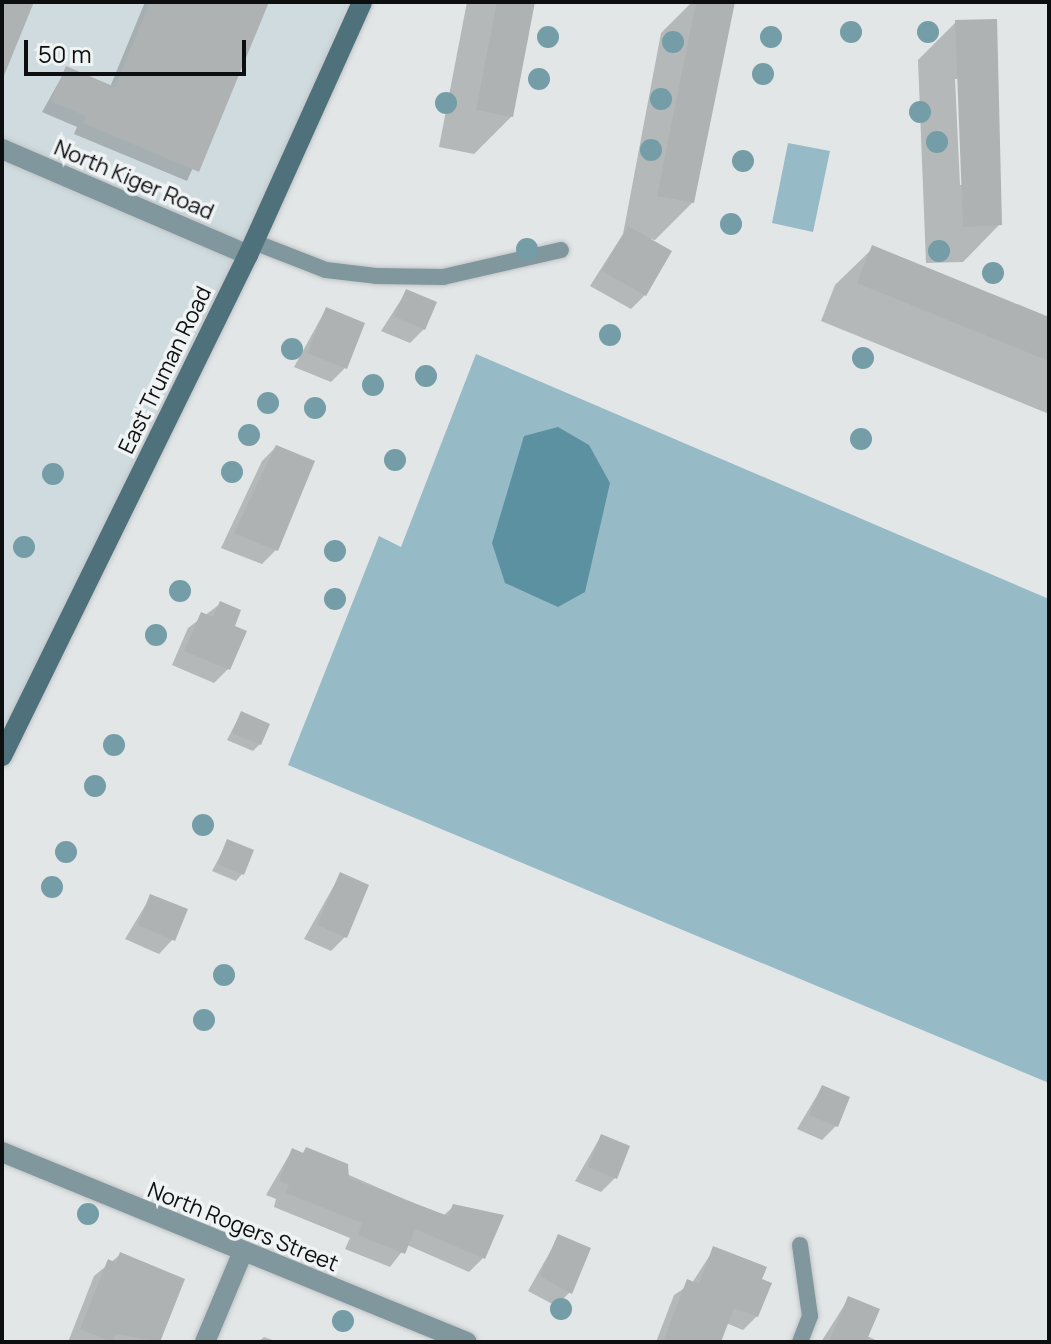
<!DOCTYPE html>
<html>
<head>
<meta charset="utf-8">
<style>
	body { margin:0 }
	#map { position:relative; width:1051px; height:1344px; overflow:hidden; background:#e2e6e7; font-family:Manrope,sans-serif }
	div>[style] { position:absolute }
	.built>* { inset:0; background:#cfdbdf }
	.green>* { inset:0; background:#97bbc6 }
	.water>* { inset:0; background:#5c91a1 }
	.shadow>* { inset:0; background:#0003 }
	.building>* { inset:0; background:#aeb2b3 }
	.roads { filter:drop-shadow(0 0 2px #c0c3c4) drop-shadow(0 0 2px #c0c3c4) }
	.lane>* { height:16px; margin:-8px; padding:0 8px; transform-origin:8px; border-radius:8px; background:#80979e }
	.street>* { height:20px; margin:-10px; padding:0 10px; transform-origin:10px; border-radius:10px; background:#80979e }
	.secondary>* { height:20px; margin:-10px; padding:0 10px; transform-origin:10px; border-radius:10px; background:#4f717b }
	.trees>* { width:22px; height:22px; margin:-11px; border-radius:50%; background:#749da7 }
	span { translate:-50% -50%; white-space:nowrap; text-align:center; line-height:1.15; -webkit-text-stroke:7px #f0f3f4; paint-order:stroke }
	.street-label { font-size:22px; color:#0d0e0f }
	.frame { position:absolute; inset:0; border:4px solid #0d0e0f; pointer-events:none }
	.scale { position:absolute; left:24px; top:40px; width:222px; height:36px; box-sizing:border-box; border:4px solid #0d0e0f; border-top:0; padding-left:10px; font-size:24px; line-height:28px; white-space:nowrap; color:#0d0e0f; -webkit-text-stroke:6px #f0f3f4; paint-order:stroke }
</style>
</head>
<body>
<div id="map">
	<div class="built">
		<i style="clip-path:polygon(2px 2px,348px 2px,248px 255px,2px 766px)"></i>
	</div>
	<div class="green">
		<i style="clip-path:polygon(788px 143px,830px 151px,813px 232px,772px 223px)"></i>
		<i style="clip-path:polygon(476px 354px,1049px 599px,1049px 1083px,288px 765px,379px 536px,401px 547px)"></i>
	</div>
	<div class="water">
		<i style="clip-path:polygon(558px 427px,589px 445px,610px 483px,585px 592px,558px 607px,505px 583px,492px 543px,524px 436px)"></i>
	</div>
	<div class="shadow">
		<i style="clip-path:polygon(145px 2px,266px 2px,187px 181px,74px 134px,77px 127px,42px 112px,66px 69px,110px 87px)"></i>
		<i style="clip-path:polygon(467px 2px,533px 2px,512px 116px,474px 154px,439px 147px)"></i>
		<i style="clip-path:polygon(692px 2px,733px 2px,693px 202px,655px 240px,646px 238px,645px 295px,631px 309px,590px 286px,623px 234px,661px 33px)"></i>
		<i style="clip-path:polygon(evenodd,956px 22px,1000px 224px,963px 262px,926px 263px,918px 60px,956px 22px,955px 79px,959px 79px,963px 185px,960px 185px,955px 79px)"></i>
		<i style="clip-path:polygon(873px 248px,1049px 319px,1049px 414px,821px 321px,835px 285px)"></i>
		<i style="clip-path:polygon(406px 292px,424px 329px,410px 343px,381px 331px)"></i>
		<i style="clip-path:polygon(326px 309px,345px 368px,331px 382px,294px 367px)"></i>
		<i style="clip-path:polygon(276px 447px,276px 550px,262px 564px,221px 548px,262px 461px)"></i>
		<i style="clip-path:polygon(220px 604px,232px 627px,228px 669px,214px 683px,172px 665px,188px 628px)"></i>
		<i style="clip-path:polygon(241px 713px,260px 744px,253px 751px,227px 740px)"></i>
		<i style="clip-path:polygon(228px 841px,242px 874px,236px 881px,212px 871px)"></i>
		<i style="clip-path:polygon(340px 875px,345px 937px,331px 951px,304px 939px)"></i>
		<i style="clip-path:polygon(151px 896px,173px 939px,159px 954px,125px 939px)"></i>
		<i style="clip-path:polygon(822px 1087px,836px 1126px,822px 1140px,797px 1129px)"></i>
		<i style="clip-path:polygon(601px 1136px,615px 1178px,601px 1192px,575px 1181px)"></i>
		<i style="clip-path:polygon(292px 1150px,443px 1216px,454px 1206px,483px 1258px,469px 1272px,407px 1245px,390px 1267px,345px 1249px,350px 1238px,274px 1207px,276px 1199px,266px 1195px)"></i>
		<i style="clip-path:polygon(559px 1236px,570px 1292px,556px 1306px,528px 1291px)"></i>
		<i style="clip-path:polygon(714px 1249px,759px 1280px,757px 1316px,743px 1330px,726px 1323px,719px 1342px,656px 1342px,674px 1295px,692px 1283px)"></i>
		<i style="clip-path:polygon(121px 1254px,182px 1280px,157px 1342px,68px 1342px,94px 1276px)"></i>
		<i style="clip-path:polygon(849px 1298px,867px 1336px,880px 1342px,821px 1342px)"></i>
		<i style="clip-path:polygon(264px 1337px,278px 1342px,258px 1342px)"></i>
	</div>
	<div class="building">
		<i style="clip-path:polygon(2px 2px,34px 2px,3px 78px,2px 78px)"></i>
		<i style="clip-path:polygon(150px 2px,269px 2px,199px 172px,83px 123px,86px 116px,51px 101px,66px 66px,115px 87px)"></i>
		<i style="clip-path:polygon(497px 2px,535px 2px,513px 117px,476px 110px)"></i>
		<i style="clip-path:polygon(696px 2px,735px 2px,694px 203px,657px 196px)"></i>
		<i style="clip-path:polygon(997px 19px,1002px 225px,963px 227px,955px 20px)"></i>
		<i style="clip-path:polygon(628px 226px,672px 251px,646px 296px,602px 271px)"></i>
		<i style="clip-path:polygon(872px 245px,1049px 317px,1049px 361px,857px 283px)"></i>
		<i style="clip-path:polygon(406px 289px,437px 302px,425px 330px,394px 316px)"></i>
		<i style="clip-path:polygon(326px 307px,365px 323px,347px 369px,307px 353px)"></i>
		<i style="clip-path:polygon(276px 445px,315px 461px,278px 551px,234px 533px)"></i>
		<i style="clip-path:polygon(220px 601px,241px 610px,235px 626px,247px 631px,230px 670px,184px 651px,201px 612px,213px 617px)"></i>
		<i style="clip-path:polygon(241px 711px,270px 724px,261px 745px,232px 733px)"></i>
		<i style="clip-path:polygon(227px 839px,254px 850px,244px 875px,217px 864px)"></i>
		<i style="clip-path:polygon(340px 872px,369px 885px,347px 938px,317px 925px)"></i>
		<i style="clip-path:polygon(150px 894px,188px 909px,175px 941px,138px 925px)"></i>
		<i style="clip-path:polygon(822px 1085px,850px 1097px,838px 1127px,809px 1115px)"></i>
		<i style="clip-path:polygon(601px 1134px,630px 1146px,617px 1179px,588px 1167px)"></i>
		<i style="clip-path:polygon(306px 1147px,348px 1164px,349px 1178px,448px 1216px,453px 1204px,504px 1215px,485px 1259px,415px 1229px,405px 1254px,358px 1235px,362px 1223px,286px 1193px,289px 1185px,279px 1181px,292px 1148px,303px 1153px)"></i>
		<i style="clip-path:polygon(558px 1234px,591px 1248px,572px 1294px,540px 1276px)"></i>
		<i style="clip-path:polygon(713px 1246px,767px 1267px,762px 1279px,772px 1283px,758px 1317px,734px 1308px,721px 1342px,663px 1342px,687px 1279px,699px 1284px)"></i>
		<i style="clip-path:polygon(120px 1252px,185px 1279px,160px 1342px,116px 1334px,112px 1342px,80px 1329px,108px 1259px,116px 1263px)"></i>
		<i style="clip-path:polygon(848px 1296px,880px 1309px,866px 1342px,829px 1342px)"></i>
	</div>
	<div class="roads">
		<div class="lane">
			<i style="left:254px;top:242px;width:77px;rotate:21.3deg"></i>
			<i style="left:326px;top:270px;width:50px;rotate:6.8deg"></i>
			<i style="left:376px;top:276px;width:67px;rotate:0.9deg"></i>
			<i style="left:443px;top:277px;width:121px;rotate:-12.9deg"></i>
			<i style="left:800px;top:1245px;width:72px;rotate:82deg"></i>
			<i style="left:810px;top:1316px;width:28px;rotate:111deg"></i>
		</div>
		<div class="street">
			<i style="left:2px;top:149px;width:268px;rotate:23.3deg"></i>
			<i style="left:2px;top:1152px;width:502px;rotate:22.23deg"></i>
			<i style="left:205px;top:1342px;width:95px;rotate:-67.2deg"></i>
		</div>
		<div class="secondary">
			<i style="left:2px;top:756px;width:558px;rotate:-63.85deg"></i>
			<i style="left:248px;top:255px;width:277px;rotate:-65.7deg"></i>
		</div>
	</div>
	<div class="trees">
		<i style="left:851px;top:32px"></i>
		<i style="left:928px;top:32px"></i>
		<i style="left:548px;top:37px"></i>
		<i style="left:771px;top:37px"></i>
		<i style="left:673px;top:42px"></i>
		<i style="left:763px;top:74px"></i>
		<i style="left:539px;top:79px"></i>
		<i style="left:661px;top:99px"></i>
		<i style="left:446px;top:103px"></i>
		<i style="left:920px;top:112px"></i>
		<i style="left:937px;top:142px"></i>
		<i style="left:651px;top:150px"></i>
		<i style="left:743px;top:161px"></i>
		<i style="left:731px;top:224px"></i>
		<i style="left:527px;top:249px"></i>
		<i style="left:939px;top:251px"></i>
		<i style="left:993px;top:273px"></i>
		<i style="left:610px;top:335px"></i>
		<i style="left:292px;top:349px"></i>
		<i style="left:863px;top:358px"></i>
		<i style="left:426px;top:376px"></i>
		<i style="left:373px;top:385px"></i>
		<i style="left:268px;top:403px"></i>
		<i style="left:315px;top:408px"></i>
		<i style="left:249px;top:435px"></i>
		<i style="left:861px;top:439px"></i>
		<i style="left:395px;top:460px"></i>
		<i style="left:232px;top:472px"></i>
		<i style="left:53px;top:474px"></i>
		<i style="left:24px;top:547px"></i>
		<i style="left:335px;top:551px"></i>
		<i style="left:180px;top:591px"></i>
		<i style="left:335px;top:599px"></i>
		<i style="left:156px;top:635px"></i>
		<i style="left:114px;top:745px"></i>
		<i style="left:95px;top:786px"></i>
		<i style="left:203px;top:825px"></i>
		<i style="left:66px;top:852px"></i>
		<i style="left:52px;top:887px"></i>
		<i style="left:224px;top:975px"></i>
		<i style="left:204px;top:1020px"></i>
		<i style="left:88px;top:1214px"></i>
		<i style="left:561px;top:1309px"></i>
		<i style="left:343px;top:1321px"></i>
	</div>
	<div class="street-label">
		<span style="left:134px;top:180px;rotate:23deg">North Kiger Road</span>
		<span style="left:165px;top:370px;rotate:-64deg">East Truman Road</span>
		<span style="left:243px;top:1227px;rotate:22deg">North Rogers Street</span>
	</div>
	<div class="frame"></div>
	<div class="scale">50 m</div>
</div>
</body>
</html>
